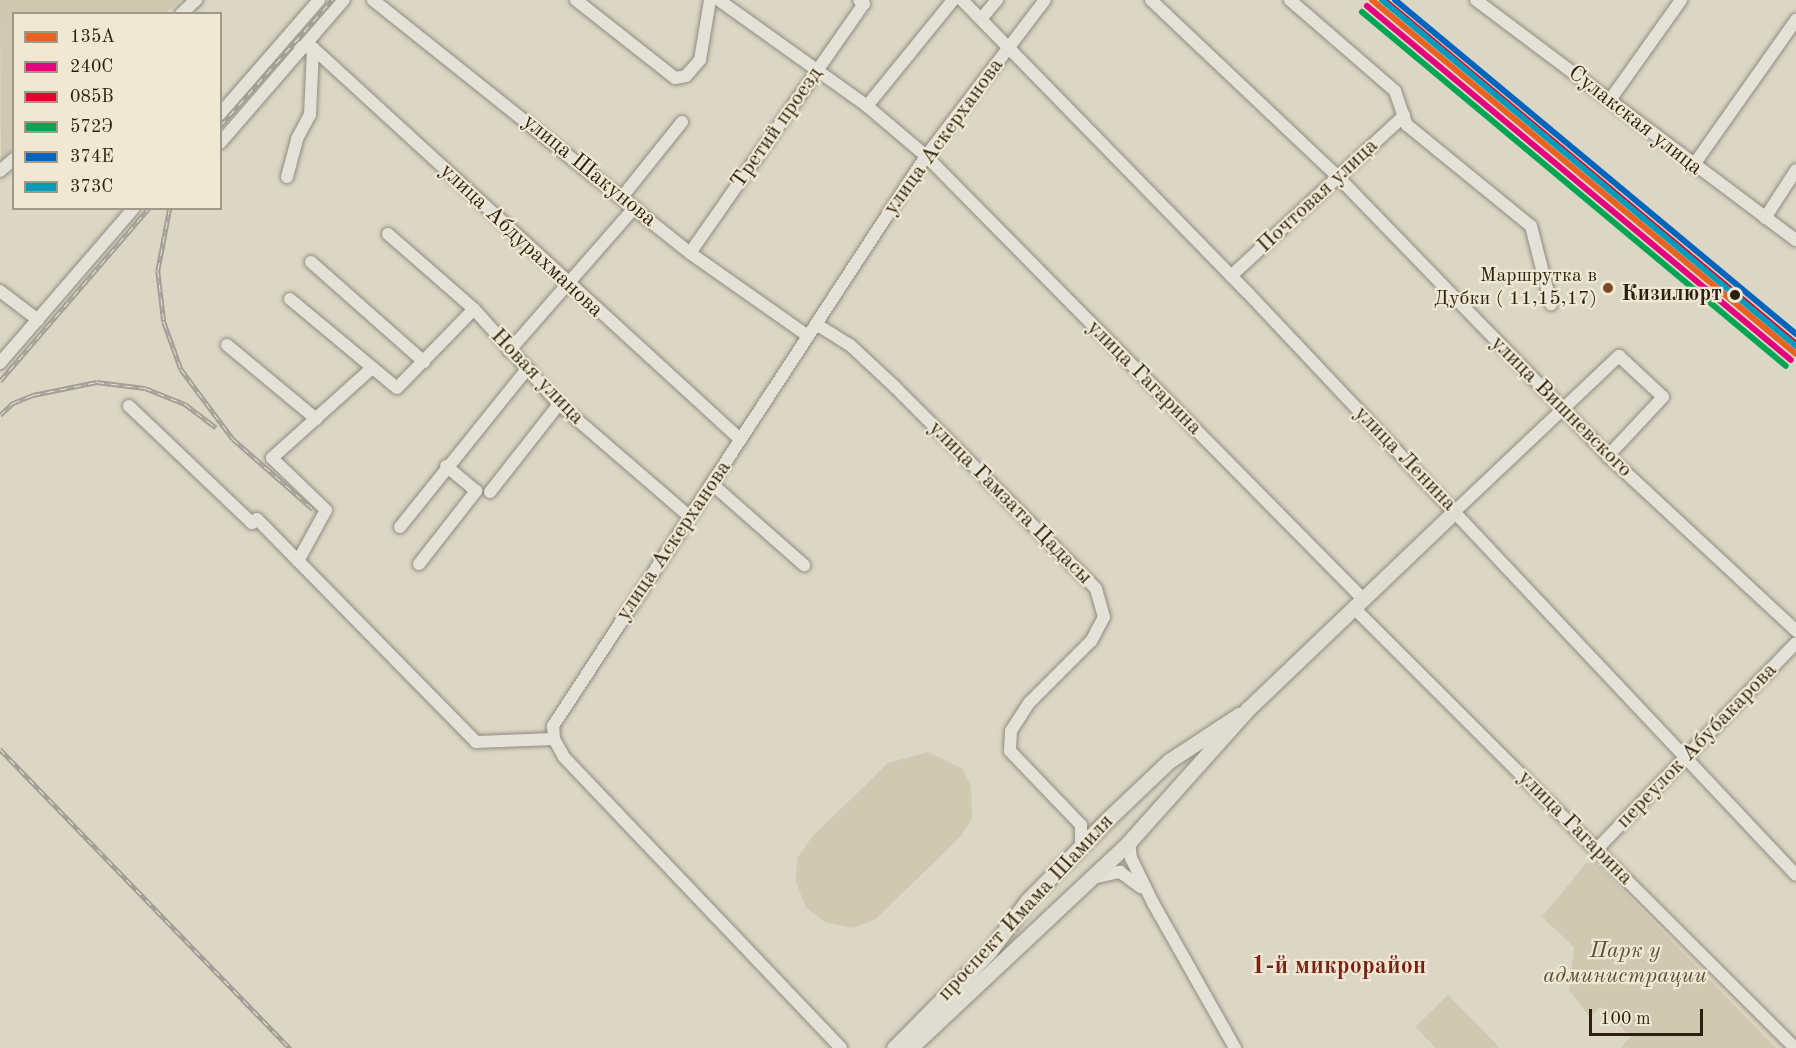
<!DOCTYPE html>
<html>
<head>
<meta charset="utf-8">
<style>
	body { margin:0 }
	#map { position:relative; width:1796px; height:1048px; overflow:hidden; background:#dcd7c5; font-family:"Old Standard TT",serif }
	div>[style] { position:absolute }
	.green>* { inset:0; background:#d0c8b0 }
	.roads { filter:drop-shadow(0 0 2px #8f8b7f) drop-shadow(0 0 2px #8f8b7f) }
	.minor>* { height:12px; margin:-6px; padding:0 6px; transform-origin:6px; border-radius:6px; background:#e4e1d9 }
	.major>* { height:15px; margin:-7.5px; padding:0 7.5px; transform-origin:7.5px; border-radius:7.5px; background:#dfdcd2 }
	.rail>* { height:4.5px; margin-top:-2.25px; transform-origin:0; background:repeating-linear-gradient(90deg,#efe8d3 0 7px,#a29f96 0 14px); box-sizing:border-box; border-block:2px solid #a29f96 }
	.rail-1>* { height:6px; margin:-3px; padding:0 3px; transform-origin:3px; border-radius:3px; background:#e86221 }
	.rail-2>* { height:6px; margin:-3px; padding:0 3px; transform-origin:3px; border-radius:3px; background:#e5007d }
	.rail-3>* { height:6px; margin:-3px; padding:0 3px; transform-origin:3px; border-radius:3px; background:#e4002b }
	.rail-4>* { height:6px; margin:-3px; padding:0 3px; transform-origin:3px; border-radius:3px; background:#00a651 }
	.rail-5>* { height:6px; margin:-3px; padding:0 3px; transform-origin:3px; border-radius:3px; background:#0065bd }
	.rail-6>* { height:6px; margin:-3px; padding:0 3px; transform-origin:3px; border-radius:3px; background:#049bbb }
	.dots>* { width:16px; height:16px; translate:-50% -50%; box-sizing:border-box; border:3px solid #efe8d3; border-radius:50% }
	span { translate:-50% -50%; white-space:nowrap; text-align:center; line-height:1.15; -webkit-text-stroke:4.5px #efe8d3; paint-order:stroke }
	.bus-label { font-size:20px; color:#2c1f10 }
	.right { translate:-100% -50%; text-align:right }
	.street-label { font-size:22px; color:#2c1f10 }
	.stop-label { font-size:22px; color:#2c1f10; font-weight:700 }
	.park-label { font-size:22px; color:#5a4e3b; font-style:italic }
	.neighbourhood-label { font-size:24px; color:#7a1f14; font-weight:700 }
	.legend { position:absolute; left:12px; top:12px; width:210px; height:198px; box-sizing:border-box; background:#efe8d3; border:2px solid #a19885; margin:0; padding:8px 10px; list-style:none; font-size:18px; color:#2c1f10 }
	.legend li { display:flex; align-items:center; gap:12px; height:30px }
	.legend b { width:30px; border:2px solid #a19885 }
	.scale { position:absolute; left:1589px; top:1009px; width:114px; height:27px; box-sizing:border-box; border:3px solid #2c1f10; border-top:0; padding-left:8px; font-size:18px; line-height:21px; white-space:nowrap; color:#2c1f10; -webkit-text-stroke:4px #efe8d3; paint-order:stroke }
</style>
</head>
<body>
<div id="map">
	<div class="green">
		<i style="clip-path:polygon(0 0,181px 0,166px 13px,14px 14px,13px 150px,1px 161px)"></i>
		<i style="clip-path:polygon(928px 752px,963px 769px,971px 787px,972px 819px,961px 836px,876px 919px,852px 928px,825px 922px,806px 908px,796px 882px,797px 858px,812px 837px,888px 763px)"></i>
		<i style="clip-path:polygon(1595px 862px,1776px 1048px,1620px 1048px,1631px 1037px,1601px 1007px,1590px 1017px,1569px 990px,1574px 947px,1542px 917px,1586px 863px)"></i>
		<i style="clip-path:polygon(1448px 995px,1500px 1048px,1436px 1048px,1415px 1027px)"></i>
	</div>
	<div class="roads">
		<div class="minor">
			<i style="left:373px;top:0;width:406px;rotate:38.6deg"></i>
			<i style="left:690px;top:253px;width:144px;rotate:35.1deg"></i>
			<i style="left:576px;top:0;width:126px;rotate:38.2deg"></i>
			<i style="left:675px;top:78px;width:11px;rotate:-10deg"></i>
			<i style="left:686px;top:76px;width:21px;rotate:-49deg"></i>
			<i style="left:700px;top:60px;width:61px;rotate:-80.5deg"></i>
			<i style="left:719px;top:0;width:182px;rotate:35.6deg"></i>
			<i style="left:867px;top:106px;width:77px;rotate:40.3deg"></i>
			<i style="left:926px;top:156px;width:622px;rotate:45.39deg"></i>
			<i style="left:962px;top:0;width:409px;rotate:45.7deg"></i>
			<i style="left:1248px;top:293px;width:799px;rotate:46.72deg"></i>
			<i style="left:1151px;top:0;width:257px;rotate:43.4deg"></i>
			<i style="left:1338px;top:177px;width:388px;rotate:45.9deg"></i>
			<i style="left:1608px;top:456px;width:257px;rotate:42.9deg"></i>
			<i style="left:1290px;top:0;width:139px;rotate:40.9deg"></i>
			<i style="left:1395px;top:91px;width:36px;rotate:71deg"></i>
			<i style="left:1407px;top:125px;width:160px;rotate:39.2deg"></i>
			<i style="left:1531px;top:226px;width:81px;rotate:75.6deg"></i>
			<i style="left:1476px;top:0;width:400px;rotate:36.9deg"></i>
			<i style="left:181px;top:14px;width:21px;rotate:-43deg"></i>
			<i style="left:981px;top:19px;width:25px;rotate:-50deg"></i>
			<i style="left:300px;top:47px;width:13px;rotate:4deg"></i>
			<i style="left:313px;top:48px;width:580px;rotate:42.49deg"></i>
			<i style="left:1610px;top:100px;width:123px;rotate:-54.6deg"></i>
			<i style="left:867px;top:106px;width:136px;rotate:-50.9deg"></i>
			<i style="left:220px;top:114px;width:151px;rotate:-49deg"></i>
			<i style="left:220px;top:143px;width:189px;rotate:-49.1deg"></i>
			<i style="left:1693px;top:166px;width:179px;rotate:-54.8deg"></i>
			<i style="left:0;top:171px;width:18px;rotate:-41deg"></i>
			<i style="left:287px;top:177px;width:39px;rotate:-75deg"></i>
			<i style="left:297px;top:139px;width:27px;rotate:-62deg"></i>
			<i style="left:310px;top:115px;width:67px;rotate:-87.4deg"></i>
			<i style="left:622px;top:197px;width:96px;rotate:-51.3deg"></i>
			<i style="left:1765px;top:218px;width:57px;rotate:-57.1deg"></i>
			<i style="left:388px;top:234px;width:114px;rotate:41.1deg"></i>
			<i style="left:474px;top:309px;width:127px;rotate:48.2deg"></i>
			<i style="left:559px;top:404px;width:173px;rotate:40.8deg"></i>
			<i style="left:690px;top:253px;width:304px;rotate:-55.1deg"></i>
			<i style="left:864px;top:4px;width:6px;rotate:-141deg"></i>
			<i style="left:311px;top:262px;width:151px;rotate:41.5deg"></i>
			<i style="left:1231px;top:276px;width:236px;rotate:-42.8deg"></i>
			<i style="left:0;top:291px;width:48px;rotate:37.3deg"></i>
			<i style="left:290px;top:299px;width:139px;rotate:39.8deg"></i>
			<i style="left:397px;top:388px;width:110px;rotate:-45.7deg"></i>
			<i style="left:816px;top:324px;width:40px;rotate:32deg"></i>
			<i style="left:850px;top:345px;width:60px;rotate:43deg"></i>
			<i style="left:894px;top:386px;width:286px;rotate:45.1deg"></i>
			<i style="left:1096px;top:589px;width:29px;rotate:74deg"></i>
			<i style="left:1104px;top:617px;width:27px;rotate:118deg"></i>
			<i style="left:1091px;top:641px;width:88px;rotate:135deg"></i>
			<i style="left:1029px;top:703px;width:33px;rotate:123deg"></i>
			<i style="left:1011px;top:731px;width:20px;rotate:93deg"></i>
			<i style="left:1010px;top:751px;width:103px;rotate:46.2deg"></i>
			<i style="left:1081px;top:825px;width:21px;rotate:90deg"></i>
			<i style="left:227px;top:345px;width:116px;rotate:39.7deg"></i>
			<i style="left:509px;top:351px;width:191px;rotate:-48.8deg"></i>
			<i style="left:0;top:363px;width:205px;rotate:-49.2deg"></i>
			<i style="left:129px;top:406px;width:170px;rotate:43.6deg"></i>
			<i style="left:252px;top:523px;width:6px;rotate:-39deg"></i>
			<i style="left:257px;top:519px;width:313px;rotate:45.5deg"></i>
			<i style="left:476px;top:742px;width:78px;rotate:-2.2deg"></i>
			<i style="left:712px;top:484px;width:123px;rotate:41.4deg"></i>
			<i style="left:490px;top:492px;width:112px;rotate:-51.9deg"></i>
			<i style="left:1455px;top:511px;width:226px;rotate:-43.4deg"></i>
			<i style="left:1619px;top:356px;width:60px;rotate:43deg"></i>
			<i style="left:1663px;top:397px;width:81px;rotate:133deg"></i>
			<i style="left:400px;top:527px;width:203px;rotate:-51.2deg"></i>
			<i style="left:298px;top:561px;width:58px;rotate:-61.2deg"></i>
			<i style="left:326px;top:510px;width:75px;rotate:-136.1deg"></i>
			<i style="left:272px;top:458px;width:133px;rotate:-42deg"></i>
			<i style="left:419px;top:564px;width:93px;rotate:-52deg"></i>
			<i style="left:476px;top:491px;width:39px;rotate:-140deg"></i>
			<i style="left:1354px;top:608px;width:623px;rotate:44.93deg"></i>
			<i style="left:1129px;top:842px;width:16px;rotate:83deg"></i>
			<i style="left:1131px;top:858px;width:50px;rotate:63.9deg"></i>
			<i style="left:1153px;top:903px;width:167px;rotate:60.5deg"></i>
			<i style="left:1597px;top:849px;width:286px;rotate:-46deg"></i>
			<i style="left:1093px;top:878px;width:28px;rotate:-13deg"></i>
			<i style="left:1120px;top:872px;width:26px;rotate:36deg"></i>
			<i style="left:841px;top:1048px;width:402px;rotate:-133.6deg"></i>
			<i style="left:564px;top:757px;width:21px;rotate:-119deg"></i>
			<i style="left:554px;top:739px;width:13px;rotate:-94deg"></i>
			<i style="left:553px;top:726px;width:681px;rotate:-56.8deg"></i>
			<i style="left:926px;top:156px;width:196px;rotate:-52.7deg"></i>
		</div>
		<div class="major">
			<i style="left:894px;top:1048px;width:135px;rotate:-45.3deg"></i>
			<i style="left:989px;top:952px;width:65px;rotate:-53.1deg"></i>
			<i style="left:1028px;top:900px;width:114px;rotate:-45.4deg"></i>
			<i style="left:1108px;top:819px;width:84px;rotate:-43.6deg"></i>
			<i style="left:1169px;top:761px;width:84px;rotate:-33.3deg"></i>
			<i style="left:910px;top:1048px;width:301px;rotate:-43.2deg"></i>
			<i style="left:1129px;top:842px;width:180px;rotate:-48.2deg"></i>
			<i style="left:1249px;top:708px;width:285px;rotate:-43.7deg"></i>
		</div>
	</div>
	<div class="rail">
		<i style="left:220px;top:126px;width:169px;rotate:-48.4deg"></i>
		<i style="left:170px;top:208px;width:64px;rotate:100.8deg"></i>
		<i style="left:158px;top:271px;width:51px;rotate:83.3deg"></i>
		<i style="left:164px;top:322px;width:50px;rotate:70.1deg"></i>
		<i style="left:181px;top:369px;width:87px;rotate:53.4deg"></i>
		<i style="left:233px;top:439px;width:106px;rotate:41.2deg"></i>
		<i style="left:0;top:381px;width:228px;rotate:-49.3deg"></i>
		<i style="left:0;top:415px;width:18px;rotate:-43deg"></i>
		<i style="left:13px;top:403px;width:22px;rotate:-22deg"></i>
		<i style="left:33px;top:395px;width:65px;rotate:-11.5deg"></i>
		<i style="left:97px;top:382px;width:48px;rotate:7.1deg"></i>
		<i style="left:145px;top:388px;width:43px;rotate:21.8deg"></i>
		<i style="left:185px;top:404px;width:39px;rotate:37deg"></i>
		<i style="left:0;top:749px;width:417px;rotate:45.9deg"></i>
	</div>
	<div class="rail-1">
		<i style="left:1372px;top:0;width:552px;rotate:39.86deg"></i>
	</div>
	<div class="rail-2">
		<i style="left:1367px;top:6px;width:552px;rotate:39.86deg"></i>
	</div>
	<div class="rail-3">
		<i style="left:1384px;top:0;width:537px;rotate:39.86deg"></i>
	</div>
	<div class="rail-4">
		<i style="left:1362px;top:12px;width:552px;rotate:39.86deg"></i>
	</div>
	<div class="rail-5">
		<i style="left:1395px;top:0;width:522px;rotate:39.79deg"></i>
	</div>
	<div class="rail-6">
		<i style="left:1382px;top:0;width:540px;rotate:39.89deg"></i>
	</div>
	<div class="dots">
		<i style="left:1608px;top:288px;background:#7a4b2a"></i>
		<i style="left:1735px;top:295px;background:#2c1f10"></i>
	</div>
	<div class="bus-label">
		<span class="right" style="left:1597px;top:288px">Маршрутка в<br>Дубки ( 11,15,17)</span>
	</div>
	<div class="street-label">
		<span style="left:1635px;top:121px;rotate:38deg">Сулакская улица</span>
		<span style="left:777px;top:128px;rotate:-55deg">Третий проезд</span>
		<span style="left:944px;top:137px;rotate:-54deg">улица Аскерханова</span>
		<span style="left:589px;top:171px;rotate:39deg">улица Шакунова</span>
		<span style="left:1318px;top:196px;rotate:-43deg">Почтовая улица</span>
		<span style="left:521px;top:241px;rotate:43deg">улица Абдурахманова</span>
		<span style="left:537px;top:377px;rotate:46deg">Новая улица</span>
		<span style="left:1144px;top:378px;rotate:45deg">улица Гагарина</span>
		<span style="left:1561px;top:407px;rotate:45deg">улица Вишневского</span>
		<span style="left:1405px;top:459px;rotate:46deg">улица Ленина</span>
		<span style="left:1010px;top:503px;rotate:45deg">улица Гамзата Цадасы</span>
		<span style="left:674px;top:541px;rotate:-56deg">улица Аскерханова</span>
		<span style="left:1697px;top:746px;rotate:-46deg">переулок Абубакарова</span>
		<span style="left:1575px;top:828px;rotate:45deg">улица Гагарина</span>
		<span style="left:1026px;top:908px;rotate:-47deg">проспект Имама Шамиля</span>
	</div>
	<div class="stop-label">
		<span class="right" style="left:1722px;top:295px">Кизилюрт</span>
	</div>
	<div class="park-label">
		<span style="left:1625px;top:964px">Парк у<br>администрации</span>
	</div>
	<div class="neighbourhood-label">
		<span style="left:1339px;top:968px">1-й микрорайон</span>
	</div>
	<ul class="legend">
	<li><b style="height:8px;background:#e86221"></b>135А</li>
	<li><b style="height:8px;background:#e5007d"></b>240С</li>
	<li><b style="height:8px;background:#e4002b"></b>085В</li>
	<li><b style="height:8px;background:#00a651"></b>572Э</li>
	<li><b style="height:8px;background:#0065bd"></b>374Е</li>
	<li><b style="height:8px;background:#049bbb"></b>373C</li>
	</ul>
	<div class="scale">100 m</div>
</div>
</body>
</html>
